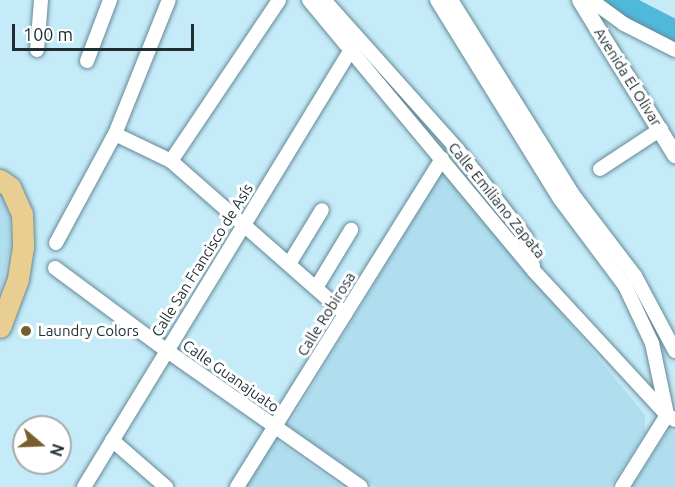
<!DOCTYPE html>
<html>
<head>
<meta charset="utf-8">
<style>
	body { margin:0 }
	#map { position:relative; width:675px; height:487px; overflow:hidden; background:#c5ebf9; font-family:Ubuntu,sans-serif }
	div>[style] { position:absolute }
	.built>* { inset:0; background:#b0deef }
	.river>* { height:22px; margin:-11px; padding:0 11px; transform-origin:11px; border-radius:11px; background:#50b9da }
	.roads { filter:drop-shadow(0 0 2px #658996) drop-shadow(0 0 2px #658996) }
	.minor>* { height:14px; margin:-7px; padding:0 7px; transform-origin:7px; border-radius:7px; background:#fff }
	.tertiary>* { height:16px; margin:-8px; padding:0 8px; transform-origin:8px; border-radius:8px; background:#fff }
	.primary>* { height:21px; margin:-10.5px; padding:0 10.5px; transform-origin:10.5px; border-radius:10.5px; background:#e9ce92 }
	.dots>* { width:16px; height:16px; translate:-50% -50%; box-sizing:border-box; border:3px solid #fff; border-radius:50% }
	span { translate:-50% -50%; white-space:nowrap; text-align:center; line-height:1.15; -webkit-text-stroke:6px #fff; paint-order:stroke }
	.street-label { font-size:15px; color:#1e2d32 }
	.poi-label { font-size:15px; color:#1e2d32 }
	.left { translate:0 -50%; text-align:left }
	.north { position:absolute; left:12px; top:415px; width:60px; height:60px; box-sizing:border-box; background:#fff; border:2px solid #a5abad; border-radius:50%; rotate:109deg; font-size:16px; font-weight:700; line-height:24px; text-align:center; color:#1e2d32 }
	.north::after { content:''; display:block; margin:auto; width:21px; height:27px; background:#765f2f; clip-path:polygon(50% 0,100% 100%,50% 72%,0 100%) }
	.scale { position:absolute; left:12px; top:24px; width:182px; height:27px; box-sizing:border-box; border:3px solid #1e2d32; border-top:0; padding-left:8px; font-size:18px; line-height:21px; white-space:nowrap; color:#1e2d32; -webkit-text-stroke:4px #fff; paint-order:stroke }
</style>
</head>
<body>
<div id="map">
	<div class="built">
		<i style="clip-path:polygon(444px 170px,645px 415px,645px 433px,610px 487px,375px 487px,288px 426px)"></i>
		<i style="clip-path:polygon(0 190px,9px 215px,10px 248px,0 294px)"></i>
		<i style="clip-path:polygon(669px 429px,675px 432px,675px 487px,632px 487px)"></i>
		<i style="clip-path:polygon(275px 440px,342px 487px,245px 487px)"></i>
	</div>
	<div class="river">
		<i style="left:615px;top:0;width:68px;rotate:27.3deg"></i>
	</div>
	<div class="roads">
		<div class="minor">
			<i style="left:309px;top:0;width:352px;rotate:50.3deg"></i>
			<i style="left:534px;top:271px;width:196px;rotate:47.3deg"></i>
			<i style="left:667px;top:415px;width:9px;rotate:32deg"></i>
			<i style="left:324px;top:0;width:201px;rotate:48.2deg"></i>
			<i style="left:458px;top:150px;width:111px;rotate:52.3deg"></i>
			<i style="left:526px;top:238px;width:29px;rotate:76deg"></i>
			<i style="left:437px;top:0;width:234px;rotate:58.3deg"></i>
			<i style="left:560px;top:199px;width:109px;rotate:53.2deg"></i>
			<i style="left:625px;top:286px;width:63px;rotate:64.7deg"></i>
			<i style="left:652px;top:343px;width:73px;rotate:78.1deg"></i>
			<i style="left:451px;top:0;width:231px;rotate:57.9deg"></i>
			<i style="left:574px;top:196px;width:101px;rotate:52.7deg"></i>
			<i style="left:635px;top:276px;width:85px;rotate:61.9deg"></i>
			<i style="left:591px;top:0;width:41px;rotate:36deg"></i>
			<i style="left:624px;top:24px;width:57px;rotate:27deg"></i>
			<i style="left:37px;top:50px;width:50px;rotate:-85.4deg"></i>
			<i style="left:87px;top:61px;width:65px;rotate:-69.3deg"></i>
			<i style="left:115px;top:134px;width:62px;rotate:25.7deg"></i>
			<i style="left:171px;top:161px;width:232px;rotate:41.3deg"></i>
			<i style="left:171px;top:161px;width:194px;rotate:-56.1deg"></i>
			<i style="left:600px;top:169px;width:73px;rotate:-33.3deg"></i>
			<i style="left:56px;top:243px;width:124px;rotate:-61.6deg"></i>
			<i style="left:115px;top:134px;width:144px;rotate:-68.1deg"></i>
			<i style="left:289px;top:264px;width:63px;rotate:-58.6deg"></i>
			<i style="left:55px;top:268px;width:138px;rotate:36.5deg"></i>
			<i style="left:166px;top:350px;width:238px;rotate:35.1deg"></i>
			<i style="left:316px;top:288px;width:68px;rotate:-58.9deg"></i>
			<i style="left:112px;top:440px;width:72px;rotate:41deg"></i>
			<i style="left:84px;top:487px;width:511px;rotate:-58.61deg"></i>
			<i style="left:237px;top:487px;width:387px;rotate:-58deg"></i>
			<i style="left:622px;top:487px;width:85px;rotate:-58deg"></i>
		</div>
		<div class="tertiary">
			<i style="left:580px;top:0;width:182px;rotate:58.5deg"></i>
		</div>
		<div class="primary">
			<i style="left:0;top:180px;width:12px;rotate:35deg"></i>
			<i style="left:10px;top:187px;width:30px;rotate:66deg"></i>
			<i style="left:22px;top:214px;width:33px;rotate:88deg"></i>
			<i style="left:23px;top:247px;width:32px;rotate:99deg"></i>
			<i style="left:18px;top:279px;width:51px;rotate:110.6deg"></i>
		</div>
	</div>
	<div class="dots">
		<i style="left:26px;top:331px;background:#765f2f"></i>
	</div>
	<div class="street-label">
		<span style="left:628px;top:77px;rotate:58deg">Avenida El Olivar</span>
		<span style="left:497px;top:200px;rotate:51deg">Calle Emiliano Zapata</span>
		<span style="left:202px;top:260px;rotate:-58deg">Calle San Francisco de Asís</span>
		<span style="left:326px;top:314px;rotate:-58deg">Calle Robirosa</span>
		<span style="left:231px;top:376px;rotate:35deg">Calle Guanajuato</span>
	</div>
	<div class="poi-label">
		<span class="left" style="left:38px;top:331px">Laundry Colors</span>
	</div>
	<div class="north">N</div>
	<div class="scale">100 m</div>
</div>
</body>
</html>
